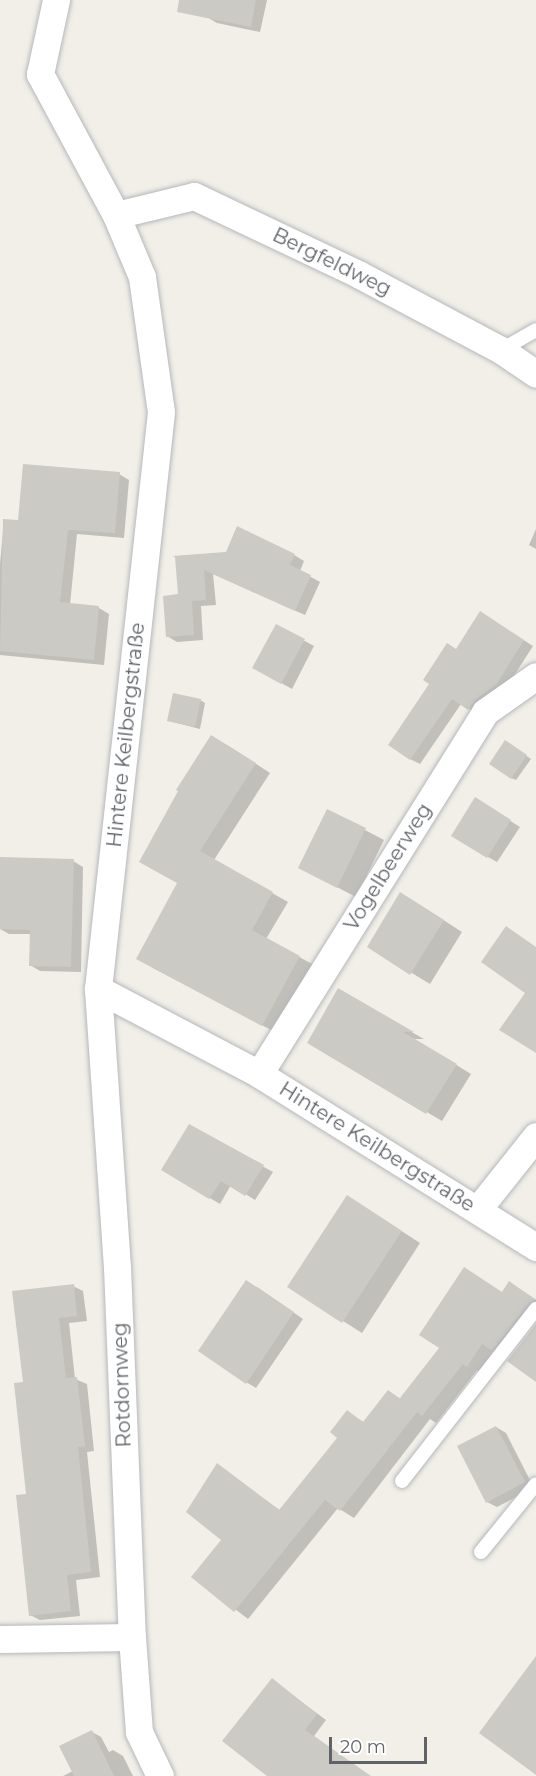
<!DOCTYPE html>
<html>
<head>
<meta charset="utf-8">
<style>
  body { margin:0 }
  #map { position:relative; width:536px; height:1776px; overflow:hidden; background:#f1efe8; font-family:Montserrat,sans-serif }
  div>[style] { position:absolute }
  .shadow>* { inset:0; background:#0003 }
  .building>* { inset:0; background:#cccac5 }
  .roads { filter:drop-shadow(0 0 2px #b5b8bc) drop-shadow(0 0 2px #b5b8bc) }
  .service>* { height:14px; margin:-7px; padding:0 7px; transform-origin:7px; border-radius:7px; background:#fff }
  .minor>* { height:27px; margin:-13.5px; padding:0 13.5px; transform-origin:13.5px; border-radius:13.5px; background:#fff }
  span { translate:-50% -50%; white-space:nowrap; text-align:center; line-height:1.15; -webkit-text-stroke:4.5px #fff; paint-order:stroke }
  .street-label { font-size:20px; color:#5f6368 }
  .scale { position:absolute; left:329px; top:1737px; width:98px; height:27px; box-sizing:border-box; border:3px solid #5f6368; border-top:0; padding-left:8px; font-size:18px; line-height:21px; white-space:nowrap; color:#5f6368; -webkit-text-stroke:4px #fff; paint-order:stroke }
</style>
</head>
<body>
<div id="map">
  <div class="shadow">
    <i style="clip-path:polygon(211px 0,267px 0,260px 32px,217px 23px,207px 17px)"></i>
    <i style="clip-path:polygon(119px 474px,129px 480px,124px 538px,77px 534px,70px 605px,99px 608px,109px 614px,104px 665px,0 655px,0 564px,4px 521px,19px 522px)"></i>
    <i style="clip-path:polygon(536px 529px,536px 549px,529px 545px)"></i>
    <i style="clip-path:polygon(294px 555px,304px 561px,300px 571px,320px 582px,305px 615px,213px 574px,216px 605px,201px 606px,203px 640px,177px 642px,167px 636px,180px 596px,177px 557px)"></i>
    <i style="clip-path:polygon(490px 619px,533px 646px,505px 690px,478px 714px,461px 704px,420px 764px,410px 759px)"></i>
    <i style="clip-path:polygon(277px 626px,314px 646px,292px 689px,254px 668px)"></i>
    <i style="clip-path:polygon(200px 700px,205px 703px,200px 729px,169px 721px)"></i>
    <i style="clip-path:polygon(227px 745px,270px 773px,214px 860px,288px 902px,266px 939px,314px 965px,277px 1033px,153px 968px)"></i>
    <i style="clip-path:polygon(510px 745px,531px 759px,516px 780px,511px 778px)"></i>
    <i style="clip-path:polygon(485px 805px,520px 827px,497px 862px,488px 857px)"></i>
    <i style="clip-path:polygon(365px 830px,384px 840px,356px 897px,300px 868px)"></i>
    <i style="clip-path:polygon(73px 861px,83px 867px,81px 972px,40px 971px,30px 965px,31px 934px,9px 934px,0 929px,0 910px)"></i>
    <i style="clip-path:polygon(420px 905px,462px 932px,430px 984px,369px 947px)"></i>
    <i style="clip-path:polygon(338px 990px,424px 1039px,414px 1039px,471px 1074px,442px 1121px,309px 1042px)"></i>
    <i style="clip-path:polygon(190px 1126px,273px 1172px,255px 1200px,231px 1185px,220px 1204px,163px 1170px)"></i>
    <i style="clip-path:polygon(366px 1208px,420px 1243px,362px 1333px,289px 1287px)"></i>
    <i style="clip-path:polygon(73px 1286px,83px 1291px,87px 1321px,69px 1323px,75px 1379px,87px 1384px,94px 1451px,87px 1452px,100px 1577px,76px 1580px,80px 1616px,40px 1620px,30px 1615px,25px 1383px)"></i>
    <i style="clip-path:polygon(257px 1287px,303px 1319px,256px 1388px,246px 1382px)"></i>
    <i style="clip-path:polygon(523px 1291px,536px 1300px,536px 1319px,481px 1373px,477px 1370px,436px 1423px,430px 1419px,354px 1518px,338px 1508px,248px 1619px,193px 1577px,224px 1540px,217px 1465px,281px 1511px,339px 1438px,347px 1412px,365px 1423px,389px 1392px,401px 1399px,441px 1348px,503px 1293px)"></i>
    <i style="clip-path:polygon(496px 1427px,506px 1433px,534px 1488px,497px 1507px,487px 1502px)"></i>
    <i style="clip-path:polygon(272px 1680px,326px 1720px,314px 1736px,370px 1776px,269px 1776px)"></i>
    <i style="clip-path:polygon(92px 1732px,101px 1737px,109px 1752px,113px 1750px,123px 1756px,133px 1776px,63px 1776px,73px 1771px)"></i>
  </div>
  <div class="building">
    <i style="clip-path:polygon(179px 0,256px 0,251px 27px,177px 12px)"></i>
    <i style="clip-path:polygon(23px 464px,120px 472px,115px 533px,68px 530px,60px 602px,99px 606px,94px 660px,0 651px,3px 519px,18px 520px)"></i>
    <i style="clip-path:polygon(237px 526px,295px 554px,290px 565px,311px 575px,295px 611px,204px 570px,206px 600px,192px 601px,194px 635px,166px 637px,163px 596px,178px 594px,175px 557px,172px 556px,226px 552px)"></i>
    <i style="clip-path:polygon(480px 611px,524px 640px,496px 685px,476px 699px,468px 710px,452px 699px,410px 760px,388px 745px,429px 684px,423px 680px,447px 643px,456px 649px)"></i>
    <i style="clip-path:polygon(276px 624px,305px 639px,281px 684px,252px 668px)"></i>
    <i style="clip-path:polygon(173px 693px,201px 699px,195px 727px,167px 721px)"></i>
    <i style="clip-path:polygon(211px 735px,256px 763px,200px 851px,273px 892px,252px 930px,300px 956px,262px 1026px,136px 959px,177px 883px,139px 862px,178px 791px,176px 790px)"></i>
    <i style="clip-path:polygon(505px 740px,527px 755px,511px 779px,489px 764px)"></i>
    <i style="clip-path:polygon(475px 797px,511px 820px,487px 858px,451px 836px)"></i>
    <i style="clip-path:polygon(327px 809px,366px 828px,337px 888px,298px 868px)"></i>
    <i style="clip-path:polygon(0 857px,74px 859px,71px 967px,29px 966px,30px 930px,0 929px)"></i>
    <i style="clip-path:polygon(400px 892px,444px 920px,410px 975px,367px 947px)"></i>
    <i style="clip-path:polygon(506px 926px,536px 947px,536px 1053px,499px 1030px,525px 993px,481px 962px)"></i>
    <i style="clip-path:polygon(338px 988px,414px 1032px,403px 1032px,457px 1064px,426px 1114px,307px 1043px)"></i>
    <i style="clip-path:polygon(189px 1124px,264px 1165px,245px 1196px,221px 1181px,209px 1199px,161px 1170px)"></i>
    <i style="clip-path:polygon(347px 1195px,402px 1231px,342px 1323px,287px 1287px)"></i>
    <i style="clip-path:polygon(464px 1267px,502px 1292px,509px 1281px,536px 1300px,529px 1303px,492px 1351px,482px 1344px,467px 1367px,463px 1364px,422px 1416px,417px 1412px,340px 1511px,325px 1500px,234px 1612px,191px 1577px,221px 1540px,186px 1512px,217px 1463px,279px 1510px,337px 1438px,330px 1432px,347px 1410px,363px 1422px,388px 1390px,406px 1403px,400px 1398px,439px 1348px,419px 1335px)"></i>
    <i style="clip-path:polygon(246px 1280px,294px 1312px,246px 1384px,198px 1351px)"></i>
    <i style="clip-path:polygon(74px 1284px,77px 1316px,59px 1318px,66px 1378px,77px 1377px,85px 1446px,78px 1447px,91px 1572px,67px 1575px,71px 1611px,29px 1616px,16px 1495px,26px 1494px,14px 1383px,23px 1382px,12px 1291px)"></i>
    <i style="clip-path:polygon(536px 1324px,536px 1382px,507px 1361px)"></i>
    <i style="clip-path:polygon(496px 1426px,525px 1482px,486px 1503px,457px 1446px)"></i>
    <i style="clip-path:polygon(536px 1656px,536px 1775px,479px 1733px)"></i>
    <i style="clip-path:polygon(272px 1678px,317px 1714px,305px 1730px,371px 1776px,267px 1776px,222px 1741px)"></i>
    <i style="clip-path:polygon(92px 1730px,114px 1776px,74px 1776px,59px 1746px)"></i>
  </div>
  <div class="roads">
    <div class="service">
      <i style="left:501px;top:350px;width:40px;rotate:-29.7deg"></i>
      <i style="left:402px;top:1481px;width:218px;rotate:-52.1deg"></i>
      <i style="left:481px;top:1552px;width:87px;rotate:-51deg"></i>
    </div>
    <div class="minor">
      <i style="left:56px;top:0;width:76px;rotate:102.2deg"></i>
      <i style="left:40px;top:74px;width:160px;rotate:61.7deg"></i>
      <i style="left:116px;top:215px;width:67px;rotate:67.2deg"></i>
      <i style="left:142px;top:277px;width:136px;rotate:82deg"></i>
      <i style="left:161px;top:412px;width:580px;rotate:96.23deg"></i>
      <i style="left:98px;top:989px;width:279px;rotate:86.1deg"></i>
      <i style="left:117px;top:1267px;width:370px;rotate:87.7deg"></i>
      <i style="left:132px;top:1637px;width:95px;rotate:85.8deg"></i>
      <i style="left:139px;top:1732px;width:49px;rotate:64.5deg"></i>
      <i style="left:116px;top:215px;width:80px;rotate:-13.7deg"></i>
      <i style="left:194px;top:196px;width:182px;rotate:25.4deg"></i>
      <i style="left:358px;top:274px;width:162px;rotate:28deg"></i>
      <i style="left:501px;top:350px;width:42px;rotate:34.4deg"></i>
      <i style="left:98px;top:989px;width:182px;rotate:27.8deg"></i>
      <i style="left:259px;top:1074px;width:327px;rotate:32deg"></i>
      <i style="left:259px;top:1074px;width:427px;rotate:-58deg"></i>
      <i style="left:485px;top:712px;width:62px;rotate:-35.2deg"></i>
      <i style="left:478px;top:1209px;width:93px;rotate:-51.5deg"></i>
      <i style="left:0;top:1639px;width:132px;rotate:-0.9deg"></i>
    </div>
  </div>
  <div class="street-label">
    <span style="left:332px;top:262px;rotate:26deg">Bergfeldweg</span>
    <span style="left:126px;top:735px;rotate:-84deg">Hintere Keilbergstraße</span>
    <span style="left:388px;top:867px;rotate:-58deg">Vogelbeerweg</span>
    <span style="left:377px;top:1147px;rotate:32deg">Hintere Keilbergstraße</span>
    <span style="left:122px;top:1385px;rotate:-92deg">Rotdornweg</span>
  </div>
  <div class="scale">20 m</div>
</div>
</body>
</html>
